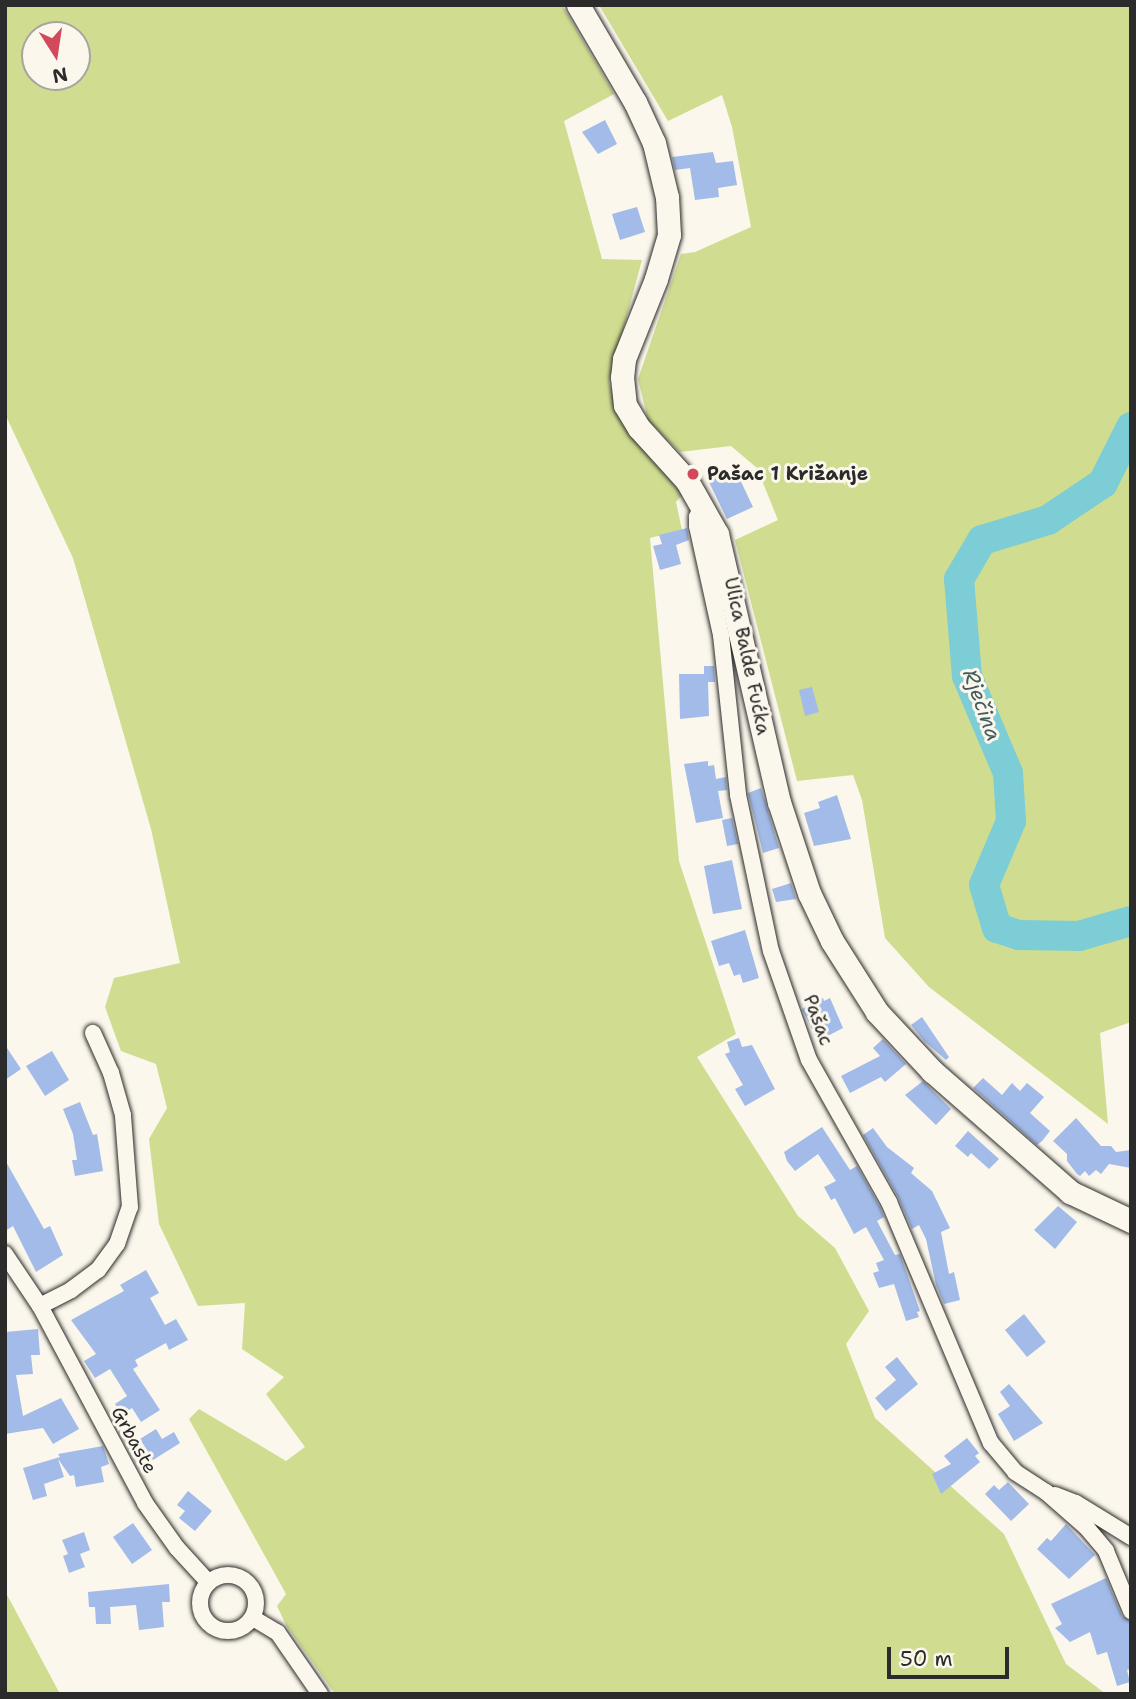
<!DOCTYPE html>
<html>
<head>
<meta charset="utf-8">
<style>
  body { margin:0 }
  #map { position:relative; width:1136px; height:1699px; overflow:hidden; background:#fbf7ec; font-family:"Shantell Sans",sans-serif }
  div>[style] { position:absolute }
  .green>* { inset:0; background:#d0dd90 }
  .river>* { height:30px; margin:-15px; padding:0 15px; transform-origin:15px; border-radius:15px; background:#7ccdd5 }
  .building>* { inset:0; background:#a2bbe8 }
  .roads { filter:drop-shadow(0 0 2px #2b2b2b) drop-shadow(0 0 2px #2b2b2b) }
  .street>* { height:16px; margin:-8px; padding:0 8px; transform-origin:8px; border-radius:8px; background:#fbf7ec }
  .street>.ring { margin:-8px; padding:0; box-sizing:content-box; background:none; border:16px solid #fbf7ec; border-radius:50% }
  .secondary>* { height:23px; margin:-11.5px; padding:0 11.5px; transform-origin:11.5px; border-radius:11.5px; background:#fbf7ec }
  .dots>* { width:19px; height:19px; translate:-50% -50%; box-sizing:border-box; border:4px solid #fbf7ec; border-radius:50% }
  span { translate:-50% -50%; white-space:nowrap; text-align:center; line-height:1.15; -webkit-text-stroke:6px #fbf7ec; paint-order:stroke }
  .poi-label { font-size:19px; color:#2b2b2b; font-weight:700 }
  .left { translate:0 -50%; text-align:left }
  .street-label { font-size:19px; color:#2b2b2b }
  .water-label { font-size:21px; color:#435c5e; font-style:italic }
  .frame { position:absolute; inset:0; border:7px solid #2b2b2b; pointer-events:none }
  .north { position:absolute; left:21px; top:21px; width:70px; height:70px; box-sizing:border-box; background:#fbf7ec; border:2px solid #a8a59f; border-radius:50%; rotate:168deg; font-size:19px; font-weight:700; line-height:28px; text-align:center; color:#2b2b2b }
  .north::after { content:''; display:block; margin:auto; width:24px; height:32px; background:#d1495b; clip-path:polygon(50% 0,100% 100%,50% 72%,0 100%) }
  .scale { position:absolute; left:887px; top:1647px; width:122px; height:32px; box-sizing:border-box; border:4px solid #2b2b2b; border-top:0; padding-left:9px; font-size:21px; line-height:24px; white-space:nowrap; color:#2b2b2b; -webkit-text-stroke:5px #fbf7ec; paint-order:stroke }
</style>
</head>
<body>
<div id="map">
  <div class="green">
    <i style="clip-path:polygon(evenodd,5px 5px,562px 5px,614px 94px,564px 121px,602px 259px,642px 260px,609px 382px,619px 416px,682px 495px,676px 502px,682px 530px,650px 538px,679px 861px,736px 1034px,697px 1057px,798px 1216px,835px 1248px,869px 1311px,846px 1344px,875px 1418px,1004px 1534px,1066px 1664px,1106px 1694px,335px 1694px,286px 1625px,277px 1606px,286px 1594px,189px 1419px,199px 1409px,286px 1461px,305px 1447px,266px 1394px,284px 1377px,242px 1349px,245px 1303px,198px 1306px,159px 1224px,149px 1139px,167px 1108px,156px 1064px,121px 1051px,105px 1007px,114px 978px,180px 963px,151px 829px,73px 558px,5px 414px,5px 5px,35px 35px,77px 35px,77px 77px,35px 77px,35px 35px)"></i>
    <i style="clip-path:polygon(599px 5px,1131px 5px,1131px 1022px,1100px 1033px,1108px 1124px,929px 987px,885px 938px,862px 800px,853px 775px,797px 781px,735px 540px,778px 520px,757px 468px,731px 446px,680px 452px,648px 420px,638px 379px,681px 254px,695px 252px,751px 227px,732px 127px,722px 95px,668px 121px)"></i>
    <i style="clip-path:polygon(5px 1591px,60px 1694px,5px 1694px)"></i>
  </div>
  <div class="river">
    <i style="left:1131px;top:427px;width:63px;rotate:116.6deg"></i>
    <i style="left:1103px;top:483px;width:66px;rotate:146.1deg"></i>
    <i style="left:1048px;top:520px;width:69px;rotate:163.1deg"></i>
    <i style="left:982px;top:540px;width:45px;rotate:120.5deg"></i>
    <i style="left:959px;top:579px;width:97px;rotate:85.3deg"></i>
    <i style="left:967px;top:676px;width:105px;rotate:67.1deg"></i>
    <i style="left:1008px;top:773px;width:48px;rotate:86.4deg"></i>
    <i style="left:1011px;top:821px;width:69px;rotate:112.9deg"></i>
    <i style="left:984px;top:885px;width:45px;rotate:73.2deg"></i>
    <i style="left:997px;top:928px;width:23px;rotate:18deg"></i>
    <i style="left:1019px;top:935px;width:60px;rotate:1deg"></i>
    <i style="left:1079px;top:936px;width:54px;rotate:-16.1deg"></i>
  </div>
  <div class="building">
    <i style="clip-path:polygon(605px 120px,617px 144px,598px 154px,582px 132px)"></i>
    <i style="clip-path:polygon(713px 152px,716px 163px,733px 161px,737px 185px,718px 188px,719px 197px,695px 200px,690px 168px,675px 170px,672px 157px)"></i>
    <i style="clip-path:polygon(637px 207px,645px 232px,620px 240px,612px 214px)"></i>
    <i style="clip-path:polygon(729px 469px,731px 474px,736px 471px,753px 507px,727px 519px,707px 478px)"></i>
    <i style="clip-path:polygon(687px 528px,689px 540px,676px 545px,681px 564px,660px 570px,653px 546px,662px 544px,659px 535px)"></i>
    <i style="clip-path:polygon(704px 666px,714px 666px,715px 682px,708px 682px,709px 716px,680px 719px,679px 674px,704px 674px)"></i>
    <i style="clip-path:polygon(812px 687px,819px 712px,805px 716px,799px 690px)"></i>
    <i style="clip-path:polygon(708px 761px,708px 766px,714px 765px,716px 779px,726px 777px,727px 790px,718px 791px,723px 818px,696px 823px,684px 764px)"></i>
    <i style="clip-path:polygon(761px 788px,779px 848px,763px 853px,748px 793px)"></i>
    <i style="clip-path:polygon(837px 795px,851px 839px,814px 846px,804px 813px,820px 808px,818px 802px)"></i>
    <i style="clip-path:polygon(732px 818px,738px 844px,727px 846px,722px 820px)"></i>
    <i style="clip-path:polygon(732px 860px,742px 909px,713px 914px,704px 866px)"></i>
    <i style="clip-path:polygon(791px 883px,796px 899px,776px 902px,772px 889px)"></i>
    <i style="clip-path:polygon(745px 930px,759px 978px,743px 983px,740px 974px,734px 976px,729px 963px,719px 966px,711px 941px)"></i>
    <i style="clip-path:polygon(823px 998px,824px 1001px,830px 998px,843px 1028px,818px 1041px,802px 1009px)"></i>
    <i style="clip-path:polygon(922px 1017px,949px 1057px,946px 1060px,924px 1041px,911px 1025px)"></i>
    <i style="clip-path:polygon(739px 1038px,742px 1047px,752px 1045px,775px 1089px,745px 1106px,735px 1089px,743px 1085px,725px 1054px,730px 1052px,727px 1042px)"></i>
    <i style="clip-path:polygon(883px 1039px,906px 1064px,885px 1082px,881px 1077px,850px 1093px,841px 1076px,880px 1056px,873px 1048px)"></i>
    <i style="clip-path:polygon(5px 1045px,21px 1069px,5px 1080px)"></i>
    <i style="clip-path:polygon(52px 1051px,69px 1080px,45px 1096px,26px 1066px)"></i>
    <i style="clip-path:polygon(983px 1078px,1002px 1095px,1012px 1083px,1020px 1091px,1027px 1083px,1044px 1097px,1030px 1113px,1050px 1131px,1042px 1141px,1037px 1145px,973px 1088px)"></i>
    <i style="clip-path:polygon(923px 1081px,951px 1109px,936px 1125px,905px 1095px)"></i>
    <i style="clip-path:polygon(80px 1102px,93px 1135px,97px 1134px,103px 1171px,75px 1176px,72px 1160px,77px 1160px,73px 1134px,63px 1109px)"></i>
    <i style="clip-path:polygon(1076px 1118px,1101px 1146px,1111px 1146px,1116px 1152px,1131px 1150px,1131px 1168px,1109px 1164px,1101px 1174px,1096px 1170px,1089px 1176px,1085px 1171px,1080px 1176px,1077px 1174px,1067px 1161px,1067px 1154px,1053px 1141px)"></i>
    <i style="clip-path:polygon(822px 1127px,850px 1170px,857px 1166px,880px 1207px,884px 1217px,877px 1221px,895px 1255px,900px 1254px,920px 1311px,917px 1312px,919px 1317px,906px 1321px,894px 1284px,879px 1288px,873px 1273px,879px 1271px,876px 1263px,884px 1260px,866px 1227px,854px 1234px,835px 1198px,831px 1200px,824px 1187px,836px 1181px,818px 1154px,795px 1171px,787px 1161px,784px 1152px)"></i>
    <i style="clip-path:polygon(873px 1128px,887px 1147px,914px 1168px,911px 1173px,932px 1191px,950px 1228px,941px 1232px,949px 1274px,954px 1272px,960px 1300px,944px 1304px,936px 1285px,926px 1239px,919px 1225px,912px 1229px,898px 1197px,863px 1135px)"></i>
    <i style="clip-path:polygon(968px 1131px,999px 1159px,989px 1169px,971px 1153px,968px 1157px,955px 1146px)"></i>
    <i style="clip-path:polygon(5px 1160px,44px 1229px,50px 1226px,63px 1255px,36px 1272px,13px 1226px,5px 1231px)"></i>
    <i style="clip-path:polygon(1058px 1206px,1077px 1222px,1055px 1249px,1034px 1230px)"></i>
    <i style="clip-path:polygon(146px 1270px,159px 1293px,150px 1298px,165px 1325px,176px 1319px,188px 1340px,169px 1350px,166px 1343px,135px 1360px,138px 1366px,133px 1369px,160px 1410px,141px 1422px,132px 1408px,122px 1415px,115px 1404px,127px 1396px,110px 1369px,95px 1378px,84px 1361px,96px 1354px,71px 1320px,124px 1291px,120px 1285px)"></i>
    <i style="clip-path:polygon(1024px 1314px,1046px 1342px,1027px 1357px,1005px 1330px)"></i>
    <i style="clip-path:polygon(38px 1329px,40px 1355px,31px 1355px,33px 1374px,16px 1375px,23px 1416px,61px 1398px,79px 1429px,53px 1444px,43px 1428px,5px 1434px,5px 1332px)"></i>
    <i style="clip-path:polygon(897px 1357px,918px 1384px,886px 1411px,875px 1398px,896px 1380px,885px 1367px)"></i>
    <i style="clip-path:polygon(1009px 1384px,1043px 1423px,1014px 1441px,998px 1414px,1010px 1406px,1000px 1392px)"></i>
    <i style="clip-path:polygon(156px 1429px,162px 1439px,174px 1432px,180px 1443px,153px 1460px,140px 1439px)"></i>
    <i style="clip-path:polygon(967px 1438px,979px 1453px,975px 1456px,980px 1462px,941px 1494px,932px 1474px,951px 1464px,944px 1456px)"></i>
    <i style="clip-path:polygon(103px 1446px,109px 1464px,101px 1467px,104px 1482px,76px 1487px,74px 1475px,70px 1476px,58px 1459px,64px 1477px,44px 1484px,47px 1496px,33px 1500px,23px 1468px,60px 1457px,58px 1454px)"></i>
    <i style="clip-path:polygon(1008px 1482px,1029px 1504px,1011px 1521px,985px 1494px,994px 1485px,999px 1490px)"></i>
    <i style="clip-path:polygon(188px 1491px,212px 1511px,195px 1531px,179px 1518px,185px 1511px,177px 1505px)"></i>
    <i style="clip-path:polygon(133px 1523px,152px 1550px,132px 1564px,113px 1537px)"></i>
    <i style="clip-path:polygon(1066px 1524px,1095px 1555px,1069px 1579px,1037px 1549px,1047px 1538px,1051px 1541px)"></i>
    <i style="clip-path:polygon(84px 1532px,90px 1550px,80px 1554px,85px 1567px,69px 1573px,63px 1556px,68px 1554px,62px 1540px)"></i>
    <i style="clip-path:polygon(1106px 1578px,1122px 1616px,1131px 1621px,1131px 1669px,1127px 1670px,1130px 1682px,1117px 1686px,1107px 1652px,1097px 1655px,1090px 1632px,1070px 1642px,1055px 1628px,1062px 1624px,1051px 1604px)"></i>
    <i style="clip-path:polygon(169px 1584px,170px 1602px,162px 1602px,164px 1627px,139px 1630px,136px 1605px,110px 1607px,111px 1624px,96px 1624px,95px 1607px,89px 1607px,88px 1592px)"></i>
  </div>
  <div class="roads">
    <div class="street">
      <i style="left:703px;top:506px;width:13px;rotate:119deg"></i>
      <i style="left:697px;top:517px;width:9px;rotate:90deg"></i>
      <i style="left:697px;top:526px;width:112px;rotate:77.6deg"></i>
      <i style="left:721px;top:635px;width:161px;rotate:83.9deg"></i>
      <i style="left:738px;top:795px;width:159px;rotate:78.1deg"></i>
      <i style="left:771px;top:951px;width:115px;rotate:70.8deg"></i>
      <i style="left:809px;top:1060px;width:163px;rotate:60.6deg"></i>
      <i style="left:889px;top:1202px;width:262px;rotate:67.1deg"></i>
      <i style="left:991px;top:1443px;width:38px;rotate:50deg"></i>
      <i style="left:1015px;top:1472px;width:37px;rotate:33deg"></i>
      <i style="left:1046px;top:1492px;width:55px;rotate:41.3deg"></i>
      <i style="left:1087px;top:1528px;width:30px;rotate:50deg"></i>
      <i style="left:1106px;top:1551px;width:65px;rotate:67.4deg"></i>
      <i style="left:5px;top:1254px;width:63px;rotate:56.1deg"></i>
      <i style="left:40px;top:1306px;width:223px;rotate:61.9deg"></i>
      <i style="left:145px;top:1503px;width:55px;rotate:54.6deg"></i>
      <i style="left:177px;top:1548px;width:47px;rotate:47.6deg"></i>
      <i style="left:40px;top:1306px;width:35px;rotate:-27deg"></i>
      <i style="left:71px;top:1290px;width:34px;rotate:-37deg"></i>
      <i style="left:98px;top:1270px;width:32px;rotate:-54deg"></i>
      <i style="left:117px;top:1244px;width:39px;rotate:-71deg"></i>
      <i style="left:130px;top:1207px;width:92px;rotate:-94.4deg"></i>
      <i style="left:123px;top:1115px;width:44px;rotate:-105.9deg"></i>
      <i style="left:111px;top:1073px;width:44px;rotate:-114.2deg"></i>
      <i style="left:1055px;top:1495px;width:22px;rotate:21deg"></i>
      <i style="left:1076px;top:1503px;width:65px;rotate:31.7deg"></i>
      <i class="ring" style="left:200px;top:1575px;width:40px;height:40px"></i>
      <i style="left:253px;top:1618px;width:29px;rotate:31deg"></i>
      <i style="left:278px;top:1633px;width:74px;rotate:55.5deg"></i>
    </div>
    <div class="secondary">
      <i style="left:578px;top:5px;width:113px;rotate:59.6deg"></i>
      <i style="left:635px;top:102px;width:45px;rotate:65.1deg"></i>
      <i style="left:654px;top:143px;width:56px;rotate:76.5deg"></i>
      <i style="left:667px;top:197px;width:38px;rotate:87deg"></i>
      <i style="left:669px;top:235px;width:46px;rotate:106.5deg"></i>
      <i style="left:656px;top:279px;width:86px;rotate:111.8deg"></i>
      <i style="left:624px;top:359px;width:18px;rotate:96deg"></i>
      <i style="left:622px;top:377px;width:28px;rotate:84deg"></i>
      <i style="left:625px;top:405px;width:27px;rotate:59deg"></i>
      <i style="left:639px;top:428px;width:72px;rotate:47.8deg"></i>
      <i style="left:687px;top:481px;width:61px;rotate:60.5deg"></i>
      <i style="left:717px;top:534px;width:275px;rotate:77deg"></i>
      <i style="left:779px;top:802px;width:96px;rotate:71.8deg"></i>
      <i style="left:809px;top:893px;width:53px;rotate:64.4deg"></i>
      <i style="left:832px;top:941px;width:84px;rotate:57.6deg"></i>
      <i style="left:877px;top:1012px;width:81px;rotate:47deg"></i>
      <i style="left:932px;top:1071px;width:184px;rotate:41.2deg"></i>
      <i style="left:1070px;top:1192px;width:68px;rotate:25.4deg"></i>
    </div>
  </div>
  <div class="dots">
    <i style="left:693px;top:474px;background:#d1495b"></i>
  </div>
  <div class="poi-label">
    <span class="left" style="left:707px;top:474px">Pašac 1 Križanje</span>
  </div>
  <div class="street-label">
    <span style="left:747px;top:656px;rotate:78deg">Ulica Balde Fućka</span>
    <span style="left:818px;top:1020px;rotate:70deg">Pašac</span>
    <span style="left:134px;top:1440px;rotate:61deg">Grbaste</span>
  </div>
  <div class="water-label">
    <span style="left:982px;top:705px;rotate:70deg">Rječina</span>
  </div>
  <div class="frame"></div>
  <div class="north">N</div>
  <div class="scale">50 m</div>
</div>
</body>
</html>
